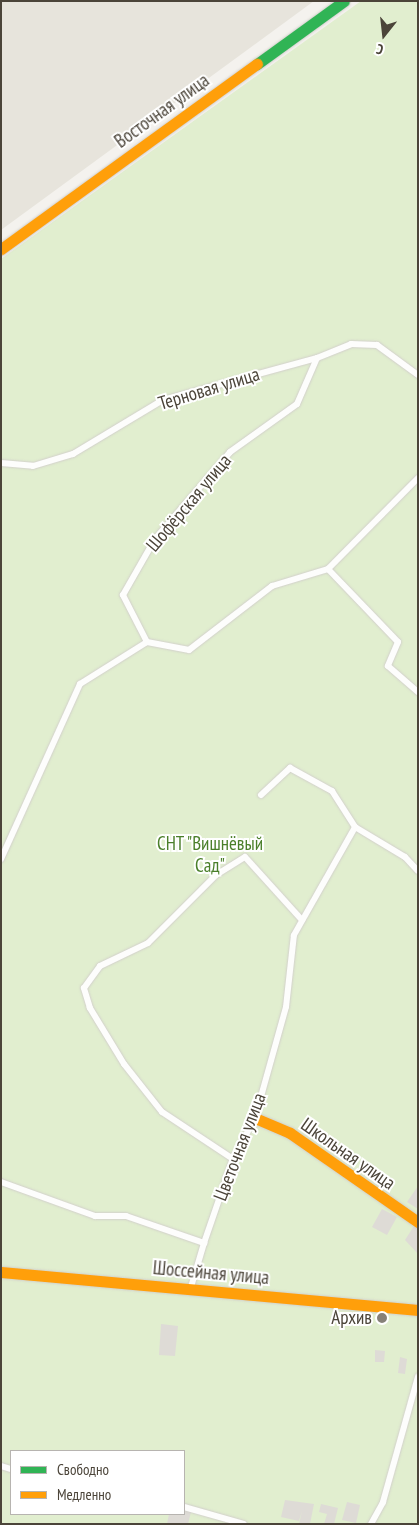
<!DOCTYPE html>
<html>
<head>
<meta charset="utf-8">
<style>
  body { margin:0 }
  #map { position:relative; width:419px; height:1525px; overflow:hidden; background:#f4f2ee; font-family:"PT Sans Narrow",sans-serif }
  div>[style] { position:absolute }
  .residential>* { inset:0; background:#e7e4dc }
  .green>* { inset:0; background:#e1eecf }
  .building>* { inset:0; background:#dedbd6 }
  .roads { filter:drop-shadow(0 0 1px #d2d0cb) drop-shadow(0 0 1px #d2d0cb) }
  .lane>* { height:6px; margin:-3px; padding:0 3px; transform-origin:3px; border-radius:3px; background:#fdfdfc }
  .fast>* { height:11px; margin:-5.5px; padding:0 5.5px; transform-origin:5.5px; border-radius:5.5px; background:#30b455 }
  .slow>* { height:11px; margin:-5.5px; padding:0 5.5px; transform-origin:5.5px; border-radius:5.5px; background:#ff9f0a }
  .dots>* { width:14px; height:14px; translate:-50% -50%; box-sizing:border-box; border:2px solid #fff; border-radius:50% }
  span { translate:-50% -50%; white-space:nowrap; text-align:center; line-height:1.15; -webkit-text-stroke:4px #fff; paint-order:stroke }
  .street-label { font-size:19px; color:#4b4439 }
  .park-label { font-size:19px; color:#4a7f2a }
  .poi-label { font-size:19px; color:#4b4439 }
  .right { translate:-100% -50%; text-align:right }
  .frame { position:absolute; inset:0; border:2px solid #4b4439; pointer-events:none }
  .legend { position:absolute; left:10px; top:1450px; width:175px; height:65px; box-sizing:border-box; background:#fff; border:1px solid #b7b4b0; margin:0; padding:6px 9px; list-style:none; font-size:15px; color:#4b4439 }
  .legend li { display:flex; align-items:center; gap:10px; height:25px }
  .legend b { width:25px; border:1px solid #b7b4b0 }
  .north { position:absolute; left:359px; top:10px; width:50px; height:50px; -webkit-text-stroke:4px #fff; paint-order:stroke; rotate:196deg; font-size:14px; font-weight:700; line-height:20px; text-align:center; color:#4b4439 }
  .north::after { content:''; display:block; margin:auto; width:18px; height:22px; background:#4b4439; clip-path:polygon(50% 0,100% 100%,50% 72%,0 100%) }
</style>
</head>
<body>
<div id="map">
  <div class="residential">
    <i style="clip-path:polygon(1px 1px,314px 1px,1px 230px)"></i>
  </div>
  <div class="green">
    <i style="clip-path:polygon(evenodd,361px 1px,418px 1px,418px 1524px,1px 1524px,1px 259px,361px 1px,11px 1451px,184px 1451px,184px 1514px,11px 1514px,11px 1451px)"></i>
  </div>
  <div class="building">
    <i style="clip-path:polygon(418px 1186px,418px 1209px,407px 1202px)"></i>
    <i style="clip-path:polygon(382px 1209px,397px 1217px,387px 1235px,372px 1227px)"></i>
    <i style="clip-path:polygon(414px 1226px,418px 1228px,418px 1254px,405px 1240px)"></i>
    <i style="clip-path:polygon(161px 1324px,178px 1326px,175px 1356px,159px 1355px)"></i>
    <i style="clip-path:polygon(375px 1350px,385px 1351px,384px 1362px,375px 1362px)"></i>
    <i style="clip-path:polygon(400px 1357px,407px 1359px,405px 1374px,398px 1373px)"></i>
    <i style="clip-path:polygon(285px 1500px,314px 1504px,310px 1524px,299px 1524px,302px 1511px,299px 1521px,281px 1517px)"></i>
    <i style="clip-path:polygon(347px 1502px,360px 1505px,356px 1523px,342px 1520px)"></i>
    <i style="clip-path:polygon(321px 1504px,338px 1508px,334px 1524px,324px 1524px,327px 1514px,319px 1512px)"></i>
    <i style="clip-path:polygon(184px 1510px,191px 1512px,188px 1524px,167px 1524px,169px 1514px,184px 1514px)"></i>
  </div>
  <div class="roads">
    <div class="lane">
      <i style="left:1px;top:463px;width:32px;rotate:5deg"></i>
      <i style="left:33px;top:466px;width:42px;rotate:-16.7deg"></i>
      <i style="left:73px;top:454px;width:105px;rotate:-31deg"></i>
      <i style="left:163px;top:400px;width:160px;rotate:-15.3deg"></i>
      <i style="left:317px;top:358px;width:37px;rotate:-22deg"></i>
      <i style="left:351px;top:344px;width:26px;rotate:2deg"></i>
      <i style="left:377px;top:345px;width:51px;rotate:36.2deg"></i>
      <i style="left:328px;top:569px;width:101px;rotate:46.2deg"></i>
      <i style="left:398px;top:642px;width:26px;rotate:113deg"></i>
      <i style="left:388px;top:666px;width:40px;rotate:41deg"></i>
      <i style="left:147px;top:642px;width:43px;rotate:10.8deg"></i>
      <i style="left:189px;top:650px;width:105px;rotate:-37.6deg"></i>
      <i style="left:272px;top:586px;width:59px;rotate:-16.9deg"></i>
      <i style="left:328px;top:569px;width:128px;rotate:-45.3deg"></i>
      <i style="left:261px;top:795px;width:40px;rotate:-43deg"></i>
      <i style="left:290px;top:768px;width:48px;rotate:28.7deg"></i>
      <i style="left:332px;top:791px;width:43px;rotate:57.4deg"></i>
      <i style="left:355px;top:827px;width:58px;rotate:31deg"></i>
      <i style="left:405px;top:857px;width:19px;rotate:47deg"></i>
      <i style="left:1px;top:859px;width:192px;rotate:-65.7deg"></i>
      <i style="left:80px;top:684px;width:79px;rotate:-32.1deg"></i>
      <i style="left:147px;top:642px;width:53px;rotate:-117.1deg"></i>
      <i style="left:123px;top:595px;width:64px;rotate:-60.3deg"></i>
      <i style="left:155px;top:539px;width:115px;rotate:-49.2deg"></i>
      <i style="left:230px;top:452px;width:82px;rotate:-35.6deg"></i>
      <i style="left:297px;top:404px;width:50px;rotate:-66.5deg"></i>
      <i style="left:233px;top:1159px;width:85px;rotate:-146.5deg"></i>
      <i style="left:162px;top:1112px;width:61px;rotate:-128.4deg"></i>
      <i style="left:124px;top:1064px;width:66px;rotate:-121.3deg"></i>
      <i style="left:90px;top:1008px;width:21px;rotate:-107deg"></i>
      <i style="left:84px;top:988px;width:27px;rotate:-54deg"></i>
      <i style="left:100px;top:966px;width:53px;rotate:-25.6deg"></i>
      <i style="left:148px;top:943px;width:96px;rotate:-45deg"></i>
      <i style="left:216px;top:875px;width:34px;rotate:-32deg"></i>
      <i style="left:245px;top:857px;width:85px;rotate:47.9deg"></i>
      <i style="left:1px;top:1182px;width:100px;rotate:19.9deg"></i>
      <i style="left:95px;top:1216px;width:31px"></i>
      <i style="left:126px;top:1216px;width:83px;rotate:19.1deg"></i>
      <i style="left:204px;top:1243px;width:89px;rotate:-71deg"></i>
      <i style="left:233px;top:1159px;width:47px;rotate:-61.8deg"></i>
      <i style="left:255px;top:1118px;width:115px;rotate:-74.4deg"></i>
      <i style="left:286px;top:1007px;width:72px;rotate:-83.7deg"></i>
      <i style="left:294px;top:935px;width:124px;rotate:-60.5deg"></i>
      <i style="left:191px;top:1287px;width:46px;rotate:-73.5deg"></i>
      <i style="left:1px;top:1466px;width:10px;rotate:17deg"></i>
      <i style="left:184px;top:1507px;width:62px;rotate:15.8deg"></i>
      <i style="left:371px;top:1524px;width:25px;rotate:-61deg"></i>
      <i style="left:383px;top:1502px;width:130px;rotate:-74.4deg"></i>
    </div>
    <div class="fast">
      <i style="left:257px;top:64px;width:107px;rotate:-35.9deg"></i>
    </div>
    <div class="slow">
      <i style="left:1px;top:249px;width:316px;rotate:-35.9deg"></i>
      <i style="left:255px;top:1118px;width:38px;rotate:23deg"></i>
      <i style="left:290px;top:1133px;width:156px;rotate:34.8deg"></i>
      <i style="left:1px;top:1272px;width:419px;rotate:5.2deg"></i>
    </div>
  </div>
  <div class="dots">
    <i style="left:382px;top:1318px;background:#868178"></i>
  </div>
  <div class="street-label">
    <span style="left:162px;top:111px;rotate:-36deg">Восточная улица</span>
    <span style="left:209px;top:389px;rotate:-17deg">Терновая улица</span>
    <span style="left:189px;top:503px;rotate:-50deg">Шофёрская улица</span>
    <span style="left:240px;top:1147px;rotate:-69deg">Цветочная улица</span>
    <span style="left:348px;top:1154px;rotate:35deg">Школьная улица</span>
    <span style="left:211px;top:1273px;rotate:5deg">Шоссейная улица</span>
  </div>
  <div class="park-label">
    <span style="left:210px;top:855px">СНТ "Вишнёвый<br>Сад"</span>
  </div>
  <div class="poi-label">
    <span class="right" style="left:372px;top:1318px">Архив</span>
  </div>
  <div class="frame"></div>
  <ul class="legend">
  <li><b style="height:6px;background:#30b455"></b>Свободно</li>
  <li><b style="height:6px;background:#ff9f0a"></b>Медленно</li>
  </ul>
  <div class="north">С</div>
</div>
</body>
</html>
